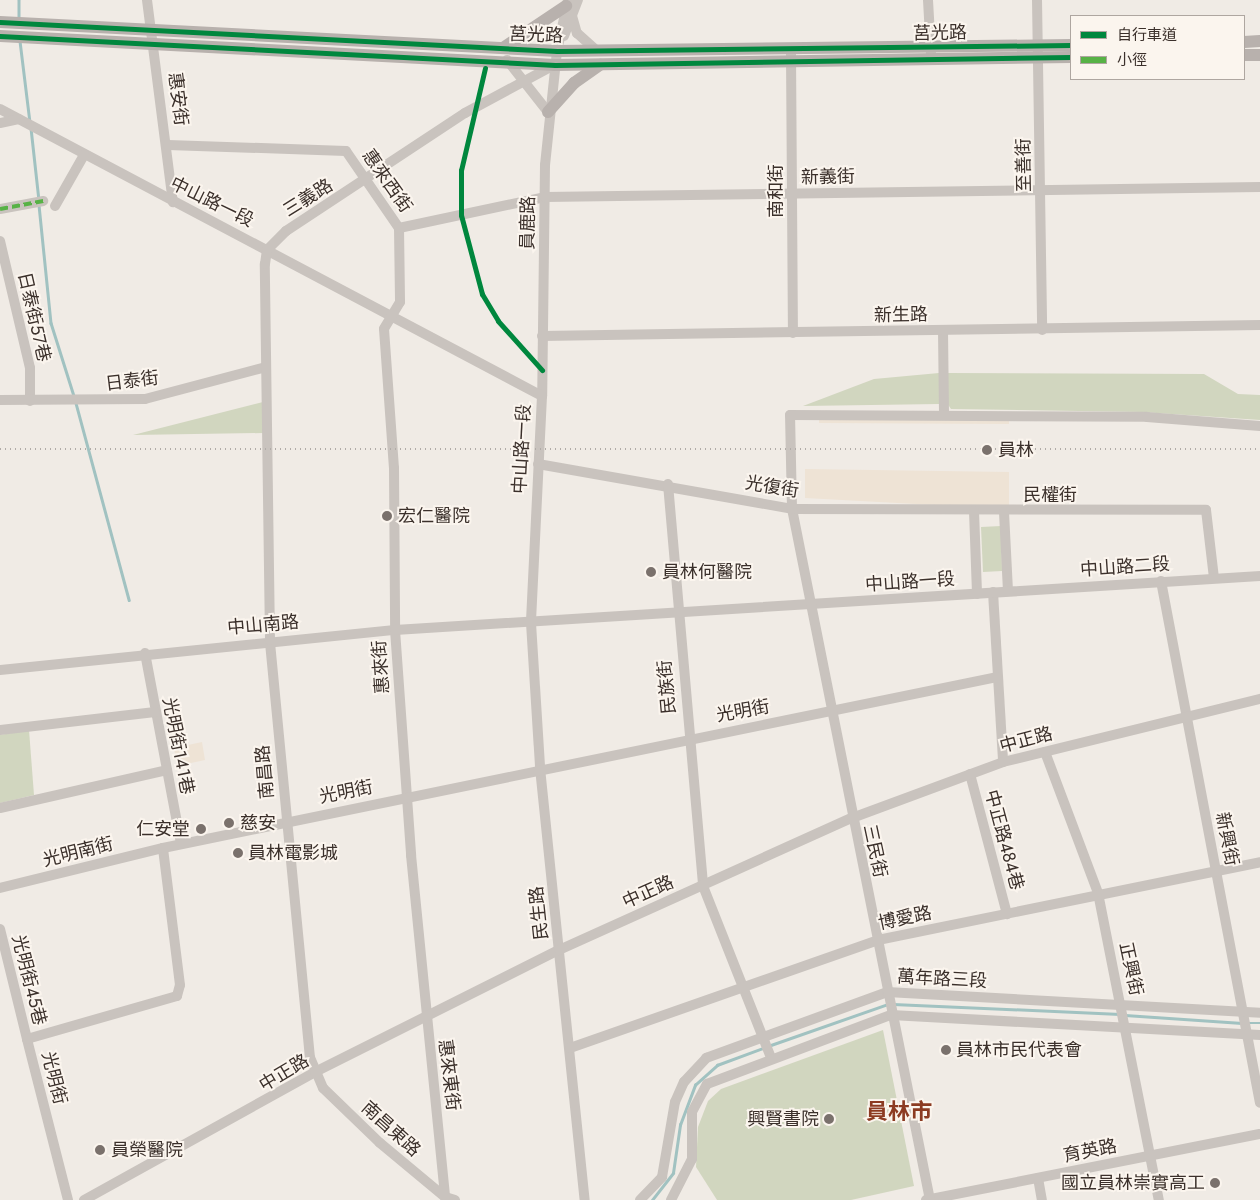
<!DOCTYPE html>
<html>
<head>
<meta charset="utf-8">
<style>
  body { margin:0 }
  #map { position:relative; width:1260px; height:1200px; overflow:hidden; background:#f0ebe5; font-family:Jost,"Noto Sans TC",sans-serif }
  div>[style] { position:absolute }
  .green>* { inset:0; background:#d1d6bf }
  .plaza>* { inset:0; background:#eee3d5 }
  .stream>* { height:2.5px; margin:-1.25px; padding:0 1.25px; transform-origin:1.25px; border-radius:1.25px; background:#a1c2c1 }
  .minor>* { height:10px; margin:-5px; padding:0 5px; transform-origin:5px; border-radius:5px; background:#c9c3be }
  .major>* { height:12px; margin:-6px; padding:0 6px; transform-origin:6px; border-radius:6px; background:#b8b1ad }
  .rail>* { height:2.5px; margin-top:-1.25px; transform-origin:0; background:repeating-linear-gradient(90deg,#b1aca8 0 1px,transparent 0 5px) }
  .quiet>* { height:4px; margin-top:-2px; transform-origin:0; background:repeating-linear-gradient(90deg,#57b246 0 8px,transparent 0 12px) }
  .cycleway>* { height:5px; margin:-2.5px; padding:0 2.5px; transform-origin:2.5px; border-radius:2.5px; background:#00873e }
  .dots>* { width:14px; height:14px; translate:-50% -50%; box-sizing:border-box; border:2px solid #fbf5ee; border-radius:50% }
  span { translate:-50% -50%; white-space:nowrap; text-align:center; line-height:1.15; -webkit-text-stroke:4px #fbf5ee; paint-order:stroke }
  .street-label { font-size:18px; color:#3b302b }
  .poi-label { font-size:18px; color:#3b302b }
  .left { translate:0 -50%; text-align:left }
  .right { translate:-100% -50%; text-align:right }
  .district-label { font-size:22px; color:#8c3b22; font-weight:700 }
  .legend { position:absolute; left:1070px; top:15px; width:175px; height:65px; box-sizing:border-box; background:#fbf5ee; border:1px solid #aea6a0; margin:0; padding:6px 9px; list-style:none; font-size:15px; color:#3b302b }
  .legend li { display:flex; align-items:center; gap:10px; height:25px }
  .legend b { width:25px; border:1px solid #aea6a0 }
</style>
</head>
<body>
<div id="map">
  <div class="green">
    <i style="clip-path:polygon(939px 373px,939px 404px,803px 406px,874px 379px)"></i>
    <i style="clip-path:polygon(947px 373px,1204px 374px,1238px 394px,1260px 395px,1260px 420px,1142px 412px,951px 409px,947px 403px)"></i>
    <i style="clip-path:polygon(263px 402px,263px 433px,133px 435px)"></i>
    <i style="clip-path:polygon(1001px 526px,1002px 571px,983px 572px,981px 527px)"></i>
    <i style="clip-path:polygon(29px 730px,34px 795px,0 803px,0 735px)"></i>
    <i style="clip-path:polygon(883px 1030px,914px 1186px,851px 1200px,717px 1200px,696px 1167px,698px 1127px,708px 1101px,721px 1089px)"></i>
  </div>
  <div class="plaza">
    <i style="clip-path:polygon(819px 417px,1009px 418px,1009px 424px,819px 423px)"></i>
    <i style="clip-path:polygon(805px 469px,1009px 472px,1009px 509px,805px 498px)"></i>
    <i style="clip-path:polygon(202px 742px,205px 760px,177px 766px,174px 748px)"></i>
  </div>
  <div class="stream">
    <i style="left:19px;top:0;width:18px;rotate:90deg"></i>
    <i style="left:20px;top:41px;width:83px;rotate:83deg"></i>
    <i style="left:31px;top:128px;width:72px;rotate:83.7deg"></i>
    <i style="left:39px;top:205px;width:119px;rotate:84.2deg"></i>
    <i style="left:51px;top:323px;width:77px;rotate:72.5deg"></i>
    <i style="left:76px;top:403px;width:204px;rotate:74.9deg"></i>
    <i style="left:893px;top:1004px;width:227px;rotate:2.5deg"></i>
    <i style="left:1125px;top:1015px;width:117px;rotate:3.9deg"></i>
    <i style="left:1248px;top:1023px;width:12px"></i>
    <i style="left:768px;top:1046px;width:127px;rotate:-19.3deg"></i>
    <i style="left:652px;top:1200px;width:34px;rotate:-52deg"></i>
    <i style="left:673px;top:1173px;width:49px;rotate:-81.7deg"></i>
    <i style="left:680px;top:1125px;width:43px;rotate:-69.4deg"></i>
    <i style="left:695px;top:1085px;width:30px;rotate:-42deg"></i>
    <i style="left:717px;top:1065px;width:49px;rotate:-20.3deg"></i>
  </div>
  <div class="minor">
    <i style="left:147px;top:0;width:204px;rotate:82.7deg"></i>
    <i style="left:568px;top:0;width:52px;rotate:102.2deg"></i>
    <i style="left:557px;top:51px;width:115px;rotate:96deg"></i>
    <i style="left:545px;top:165px;width:231px;rotate:90.7deg"></i>
    <i style="left:542px;top:396px;width:227px;rotate:92.8deg"></i>
    <i style="left:531px;top:623px;width:145px;rotate:86.4deg"></i>
    <i style="left:540px;top:768px;width:434px;rotate:84.1deg"></i>
    <i style="left:928px;top:0;width:54px;rotate:86.8deg"></i>
    <i style="left:1037px;top:0;width:330px;rotate:89.1deg"></i>
    <i style="left:572px;top:16px;width:18px;rotate:74deg"></i>
    <i style="left:577px;top:33px;width:27px;rotate:42deg"></i>
    <i style="left:564px;top:36px;width:39px;rotate:-69deg"></i>
    <i style="left:791px;top:54px;width:279px;rotate:89.6deg"></i>
    <i style="left:507px;top:60px;width:66px;rotate:51.7deg"></i>
    <i style="left:0;top:109px;width:613px;rotate:27.9deg"></i>
    <i style="left:0;top:123px;width:19px;rotate:-12deg"></i>
    <i style="left:168px;top:145px;width:178px;rotate:1.9deg"></i>
    <i style="left:346px;top:151px;width:93px;rotate:55.5deg"></i>
    <i style="left:399px;top:228px;width:74px;rotate:89.2deg"></i>
    <i style="left:400px;top:302px;width:31px;rotate:121deg"></i>
    <i style="left:384px;top:329px;width:139px;rotate:85.9deg"></i>
    <i style="left:394px;top:468px;width:162px;rotate:89.6deg"></i>
    <i style="left:395px;top:630px;width:226px;rotate:85.9deg"></i>
    <i style="left:411px;top:855px;width:344px;rotate:84.3deg"></i>
    <i style="left:55px;top:206px;width:59px;rotate:-60.4deg"></i>
    <i style="left:0;top:209px;width:44px;rotate:-10.5deg"></i>
    <i style="left:399px;top:228px;width:149px;rotate:-12deg"></i>
    <i style="left:545px;top:197px;width:715px;rotate:-0.8deg"></i>
    <i style="left:0;top:241px;width:130px;rotate:76.7deg"></i>
    <i style="left:30px;top:368px;width:33px;rotate:90deg"></i>
    <i style="left:943px;top:331px;width:82px;rotate:89.3deg"></i>
    <i style="left:542px;top:336px;width:718px;rotate:-0.88deg"></i>
    <i style="left:0;top:400px;width:145px;rotate:-0.4deg"></i>
    <i style="left:145px;top:399px;width:125px;rotate:-14.8deg"></i>
    <i style="left:538px;top:464px;width:258px;rotate:10deg"></i>
    <i style="left:792px;top:509px;width:414px;rotate:0.1deg"></i>
    <i style="left:1206px;top:510px;width:68px;rotate:83.3deg"></i>
    <i style="left:668px;top:484px;width:404px;rotate:85deg"></i>
    <i style="left:703px;top:886px;width:185px;rotate:68.4deg"></i>
    <i style="left:974px;top:511px;width:83px;rotate:87.9deg"></i>
    <i style="left:1004px;top:512px;width:79px;rotate:87.1deg"></i>
    <i style="left:1161px;top:581px;width:531px;rotate:79.26deg"></i>
    <i style="left:993px;top:592px;width:170px;rotate:86.6deg"></i>
    <i style="left:145px;top:653px;width:194px;rotate:79.3deg"></i>
    <i style="left:0;top:670px;width:397px;rotate:-5.8deg"></i>
    <i style="left:395px;top:630px;width:867px;rotate:-3.57deg"></i>
    <i style="left:0;top:730px;width:156px;rotate:-6.6deg"></i>
    <i style="left:1045px;top:752px;width:151px;rotate:69.4deg"></i>
    <i style="left:1098px;top:893px;width:313px;rotate:78.8deg"></i>
    <i style="left:970px;top:774px;width:145px;rotate:75.2deg"></i>
    <i style="left:0;top:808px;width:171px;rotate:-12.8deg"></i>
    <i style="left:0;top:888px;width:168px;rotate:-13.8deg"></i>
    <i style="left:0;top:929px;width:113px;rotate:76.2deg"></i>
    <i style="left:570px;top:1048px;width:326px;rotate:-19.3deg"></i>
    <i style="left:878px;top:940px;width:390px;rotate:-11.5deg"></i>
    <i style="left:1038px;top:1178px;width:22px;rotate:80deg"></i>
    <i style="left:68px;top:1200px;width:166px;rotate:-104.3deg"></i>
    <i style="left:27px;top:1039px;width:156px;rotate:-16deg"></i>
    <i style="left:177px;top:996px;width:11px;rotate:-75deg"></i>
    <i style="left:180px;top:985px;width:138px;rotate:-97.1deg"></i>
    <i style="left:163px;top:848px;width:851px;rotate:-11.59deg"></i>
    <i style="left:84px;top:1200px;width:264px;rotate:-29deg"></i>
    <i style="left:315px;top:1072px;width:273px;rotate:-26.6deg"></i>
    <i style="left:559px;top:950px;width:321px;rotate:-24.3deg"></i>
    <i style="left:852px;top:818px;width:161px;rotate:-20.3deg"></i>
    <i style="left:1003px;top:762px;width:265px;rotate:-13.8deg"></i>
    <i style="left:455px;top:1200px;width:10px;rotate:-163deg"></i>
    <i style="left:445px;top:1197px;width:85px;rotate:-140.3deg"></i>
    <i style="left:380px;top:1143px;width:79px;rotate:-136deg"></i>
    <i style="left:323px;top:1088px;width:33px;rotate:-113deg"></i>
    <i style="left:310px;top:1058px;width:420px;rotate:-95.5deg"></i>
    <i style="left:270px;top:640px;width:376px;rotate:-90.8deg"></i>
    <i style="left:265px;top:264px;width:14px;rotate:-82deg"></i>
    <i style="left:267px;top:250px;width:27px;rotate:-45deg"></i>
    <i style="left:286px;top:231px;width:214px;rotate:-33.4deg"></i>
    <i style="left:465px;top:113px;width:101px;rotate:-28.3deg"></i>
    <i style="left:640px;top:1200px;width:32px;rotate:-46deg"></i>
    <i style="left:662px;top:1177px;width:76px;rotate:-80.2deg"></i>
    <i style="left:675px;top:1102px;width:22px;rotate:-66deg"></i>
    <i style="left:684px;top:1082px;width:33px;rotate:-47deg"></i>
    <i style="left:706px;top:1058px;width:193px;rotate:-20deg"></i>
    <i style="left:887px;top:992px;width:374px;rotate:3.2deg"></i>
    <i style="left:671px;top:1200px;width:46px;rotate:-62.9deg"></i>
    <i style="left:692px;top:1159px;width:47px;rotate:-90deg"></i>
    <i style="left:692px;top:1112px;width:32px;rotate:-62deg"></i>
    <i style="left:707px;top:1084px;width:197px;rotate:-20.6deg"></i>
    <i style="left:891px;top:1015px;width:370px;rotate:3.1deg"></i>
    <i style="left:926px;top:1200px;width:340px;rotate:-11.2deg"></i>
    <i style="left:930px;top:1200px;width:705px;rotate:-101.29deg"></i>
    <i style="left:792px;top:509px;width:94px;rotate:-91.2deg"></i>
    <i style="left:790px;top:415px;width:357px;rotate:0.3deg"></i>
    <i style="left:1147px;top:417px;width:113px;rotate:4.6deg"></i>
  </div>
  <div class="major">
    <i style="left:0;top:22px;width:558px;rotate:2.98deg"></i>
    <i style="left:557px;top:51px;width:514px;rotate:-0.67deg"></i>
    <i style="left:0;top:36px;width:556px;rotate:2.99deg"></i>
    <i style="left:555px;top:65px;width:516px;rotate:-0.89deg"></i>
    <i style="left:1244px;top:42px;width:16px;rotate:-4deg"></i>
    <i style="left:503px;top:48px;width:76px;rotate:-33.7deg"></i>
    <i style="left:1244px;top:55px;width:16px"></i>
    <i style="left:548px;top:112px;width:39px;rotate:-48deg"></i>
    <i style="left:574px;top:83px;width:32px;rotate:-35deg"></i>
  </div>
  <div class="rail">
    <i style="left:0;top:449px;width:1260px"></i>
  </div>
  <div class="quiet">
    <i style="left:0;top:209px;width:44px;rotate:-10.5deg"></i>
  </div>
  <div class="cycleway">
    <i style="left:0;top:22px;width:558px;rotate:2.98deg"></i>
    <i style="left:557px;top:51px;width:514px;rotate:-0.67deg"></i>
    <i style="left:0;top:36px;width:556px;rotate:2.99deg"></i>
    <i style="left:555px;top:65px;width:516px;rotate:-0.89deg"></i>
    <i style="left:485px;top:68px;width:105px;rotate:103.2deg"></i>
    <i style="left:461px;top:170px;width:45px;rotate:90deg"></i>
    <i style="left:461px;top:215px;width:82px;rotate:75.1deg"></i>
    <i style="left:482px;top:294px;width:31px;rotate:59deg"></i>
    <i style="left:498px;top:321px;width:66px;rotate:48.1deg"></i>
  </div>
  <div class="dots">
    <i style="left:987px;top:450px;background:#7a716c"></i>
    <i style="left:387px;top:516px;background:#7a716c"></i>
    <i style="left:651px;top:572px;background:#7a716c"></i>
    <i style="left:229px;top:823px;background:#7a716c"></i>
    <i style="left:201px;top:829px;background:#7a716c"></i>
    <i style="left:238px;top:853px;background:#7a716c"></i>
    <i style="left:946px;top:1050px;background:#7a716c"></i>
    <i style="left:829px;top:1119px;background:#7a716c"></i>
    <i style="left:100px;top:1150px;background:#7a716c"></i>
    <i style="left:1215px;top:1183px;background:#7a716c"></i>
  </div>
  <div class="street-label">
    <span style="left:940px;top:33px;rotate:-1deg">莒光路</span>
    <span style="left:536px;top:35px;rotate:2deg">莒光路</span>
    <span style="left:178px;top:99px;rotate:83deg">惠安街</span>
    <span style="left:1024px;top:165px;rotate:-91deg">至善街</span>
    <span style="left:828px;top:177px;rotate:-1deg">新義街</span>
    <span style="left:387px;top:181px;rotate:55deg">惠來西街</span>
    <span style="left:776px;top:191px;rotate:-90deg">南和街</span>
    <span style="left:308px;top:198px;rotate:-32deg">三義路</span>
    <span style="left:212px;top:202px;rotate:26deg">中山路一段</span>
    <span style="left:528px;top:223px;rotate:-89deg">員鹿路</span>
    <span style="left:901px;top:315px;rotate:-1deg">新生路</span>
    <span style="left:34px;top:317px;rotate:77deg">日泰街57巷</span>
    <span style="left:132px;top:381px;rotate:-7deg">日泰街</span>
    <span style="left:522px;top:449px;rotate:-87deg">中山路一段</span>
    <span style="left:772px;top:487px;rotate:9deg">光復街</span>
    <span style="left:1050px;top:495px">民權街</span>
    <span style="left:1125px;top:567px;rotate:-4deg">中山路二段</span>
    <span style="left:910px;top:582px;rotate:-4deg">中山路一段</span>
    <span style="left:263px;top:625px;rotate:-5deg">中山南路</span>
    <span style="left:381px;top:667px;rotate:-94deg">惠來街</span>
    <span style="left:667px;top:687px;rotate:-95deg">民族街</span>
    <span style="left:743px;top:711px;rotate:-10deg">光明街</span>
    <span style="left:1026px;top:740px;rotate:-15deg">中正路</span>
    <span style="left:178px;top:746px;rotate:79deg">光明街141巷</span>
    <span style="left:265px;top:772px;rotate:-95deg">南昌路</span>
    <span style="left:346px;top:792px;rotate:-11deg">光明街</span>
    <span style="left:1227px;top:839px;rotate:79deg">新興街</span>
    <span style="left:1004px;top:840px;rotate:75deg">中正路484巷</span>
    <span style="left:875px;top:851px;rotate:78deg">三民街</span>
    <span style="left:78px;top:852px;rotate:-14deg">光明南街</span>
    <span style="left:648px;top:892px;rotate:-24deg">中正路</span>
    <span style="left:539px;top:913px;rotate:-96deg">民生路</span>
    <span style="left:905px;top:918px;rotate:-12deg">博愛路</span>
    <span style="left:1131px;top:969px;rotate:78deg">正興街</span>
    <span style="left:942px;top:979px;rotate:3deg">萬年路三段</span>
    <span style="left:29px;top:980px;rotate:76deg">光明街45巷</span>
    <span style="left:284px;top:1073px;rotate:-31deg">中正路</span>
    <span style="left:449px;top:1075px;rotate:83deg">惠來東街</span>
    <span style="left:54px;top:1078px;rotate:76deg">光明街</span>
    <span style="left:391px;top:1129px;rotate:42deg">南昌東路</span>
    <span style="left:1090px;top:1151px;rotate:-11deg">育英路</span>
  </div>
  <div class="poi-label">
    <span class="left" style="left:998px;top:450px">員林</span>
    <span class="left" style="left:398px;top:516px">宏仁醫院</span>
    <span class="left" style="left:662px;top:572px">員林何醫院</span>
    <span class="left" style="left:240px;top:823px">慈安</span>
    <span class="right" style="left:190px;top:829px">仁安堂</span>
    <span class="left" style="left:248px;top:853px">員林電影城</span>
    <span class="left" style="left:956px;top:1050px">員林市民代表會</span>
    <span class="right" style="left:819px;top:1119px">興賢書院</span>
    <span class="left" style="left:111px;top:1150px">員榮醫院</span>
    <span class="right" style="left:1205px;top:1183px">國立員林崇實高工</span>
  </div>
  <div class="district-label">
    <span style="left:899px;top:1112px">員林市</span>
  </div>
  <ul class="legend">
  <li><b style="height:6px;background:#00873e"></b>自行車道</li>
  <li><b style="height:6px;background:#57b246"></b>小徑</li>
  </ul>
</div>
</body>
</html>
